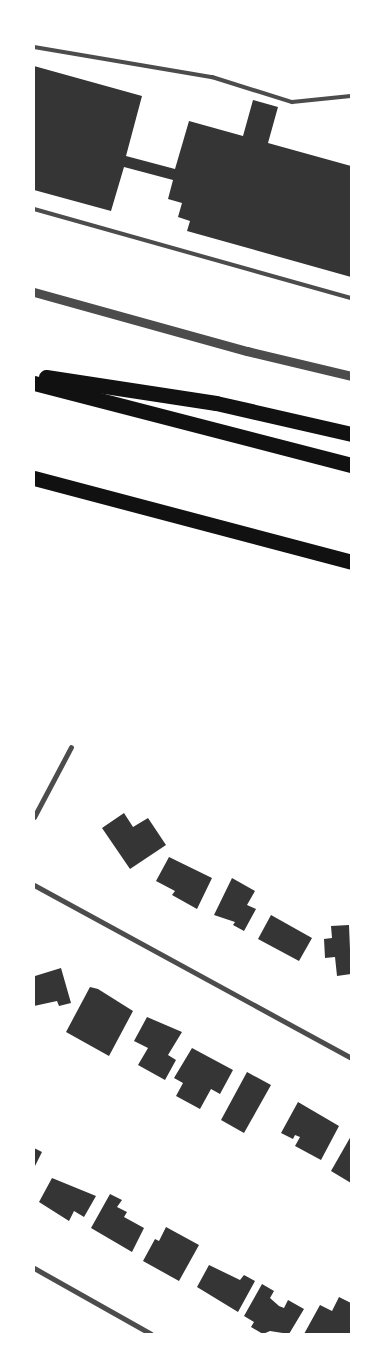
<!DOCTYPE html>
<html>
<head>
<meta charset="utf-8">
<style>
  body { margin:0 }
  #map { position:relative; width:385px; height:1368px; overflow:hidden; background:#fff; font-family:Arial,sans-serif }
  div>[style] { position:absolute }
  .building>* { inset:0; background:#353535 }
  .service>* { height:4px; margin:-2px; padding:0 2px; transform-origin:2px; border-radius:2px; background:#4c4c4c }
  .minor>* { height:5px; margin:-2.5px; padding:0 2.5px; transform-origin:2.5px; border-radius:2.5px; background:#4c4c4c }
  .tertiary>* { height:9px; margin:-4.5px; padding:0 4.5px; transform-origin:4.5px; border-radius:4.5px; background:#4c4c4c }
  .motorway>* { height:15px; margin:-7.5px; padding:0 7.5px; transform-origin:7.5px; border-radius:7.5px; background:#111 }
  span { translate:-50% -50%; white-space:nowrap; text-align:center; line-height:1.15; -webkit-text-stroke:5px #fff; paint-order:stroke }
  .frame { position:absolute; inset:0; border:35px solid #fff; pointer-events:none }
</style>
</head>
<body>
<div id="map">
  <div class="building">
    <i style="clip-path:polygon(34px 66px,142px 96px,126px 156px,175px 169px,189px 121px,243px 136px,253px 100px,278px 107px,268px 143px,351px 166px,351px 277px,187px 231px,190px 221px,178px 217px,182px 203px,168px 199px,173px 180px,124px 167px,111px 211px,34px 190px)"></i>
    <i style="clip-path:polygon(124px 813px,133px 827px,148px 818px,166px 845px,130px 869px,102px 828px)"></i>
    <i style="clip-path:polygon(169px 857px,212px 878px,197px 909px,172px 895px,175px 891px,156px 881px)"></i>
    <i style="clip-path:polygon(232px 878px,255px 891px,247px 905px,256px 909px,244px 931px,233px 925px,235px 922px,214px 915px)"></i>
    <i style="clip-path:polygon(271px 915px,312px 938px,299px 961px,258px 939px)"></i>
    <i style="clip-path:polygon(349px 925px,351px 974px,337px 976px,335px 957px,325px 958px,324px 939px,332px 938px,331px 926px)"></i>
    <i style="clip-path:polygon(61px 968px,71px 1003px,59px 1006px,57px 1001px,34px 1006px,35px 976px)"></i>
    <i style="clip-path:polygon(90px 987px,98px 989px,133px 1011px,109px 1056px,66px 1032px)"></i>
    <i style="clip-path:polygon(147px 1017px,182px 1032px,168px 1055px,176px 1060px,165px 1080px,138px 1065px,148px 1048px,134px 1041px)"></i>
    <i style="clip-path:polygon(192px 1048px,233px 1070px,220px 1094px,211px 1089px,200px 1109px,176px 1096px,183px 1083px,174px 1078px)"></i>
    <i style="clip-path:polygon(247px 1072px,271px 1085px,244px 1133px,221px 1120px)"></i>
    <i style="clip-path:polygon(298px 1102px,339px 1126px,321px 1160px,295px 1146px,300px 1137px,295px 1135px,293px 1139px,281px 1133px)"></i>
    <i style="clip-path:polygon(351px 1136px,351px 1183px,331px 1171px)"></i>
    <i style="clip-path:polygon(34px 1148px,42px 1152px,34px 1168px)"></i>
    <i style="clip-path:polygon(52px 1178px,96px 1196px,84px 1217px,74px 1211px,69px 1221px,39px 1202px)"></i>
    <i style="clip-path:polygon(110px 1194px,122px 1200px,117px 1207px,127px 1212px,124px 1217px,144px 1228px,132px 1252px,91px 1228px)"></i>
    <i style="clip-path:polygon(166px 1227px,199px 1245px,179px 1281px,143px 1261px,155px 1239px,159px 1241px)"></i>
    <i style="clip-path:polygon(209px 1265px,240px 1280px,244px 1275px,255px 1281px,238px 1312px,197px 1287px)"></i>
    <i style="clip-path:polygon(262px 1284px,274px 1291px,270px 1298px,279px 1306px,284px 1308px,288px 1300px,304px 1309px,289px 1334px,270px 1331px,263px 1334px,251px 1327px,254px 1322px,244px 1316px)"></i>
    <i style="clip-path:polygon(339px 1297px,351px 1303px,351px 1334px,304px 1334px,320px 1305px,332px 1311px)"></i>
  </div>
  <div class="service">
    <i style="left:34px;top:47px;width:181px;rotate:9.6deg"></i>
    <i style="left:212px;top:77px;width:84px;rotate:17.4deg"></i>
    <i style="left:292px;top:102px;width:59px;rotate:-5.8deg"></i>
    <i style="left:34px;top:209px;width:329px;rotate:15.7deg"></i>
  </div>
  <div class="minor">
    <i style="left:34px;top:817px;width:79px;rotate:-62.1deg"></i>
    <i style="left:34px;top:885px;width:361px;rotate:28.6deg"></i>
    <i style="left:34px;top:1268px;width:134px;rotate:29.4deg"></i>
  </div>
  <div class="tertiary">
    <i style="left:34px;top:292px;width:221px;rotate:15.5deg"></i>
    <i style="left:247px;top:351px;width:107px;rotate:13.5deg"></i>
  </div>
  <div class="motorway">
    <i style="left:46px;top:377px;width:172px;rotate:8.7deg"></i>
    <i style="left:216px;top:403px;width:139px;rotate:12.9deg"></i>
    <i style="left:34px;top:383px;width:327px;rotate:14.5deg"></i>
    <i style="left:34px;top:478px;width:328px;rotate:14.8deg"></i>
  </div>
  <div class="frame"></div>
</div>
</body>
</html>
